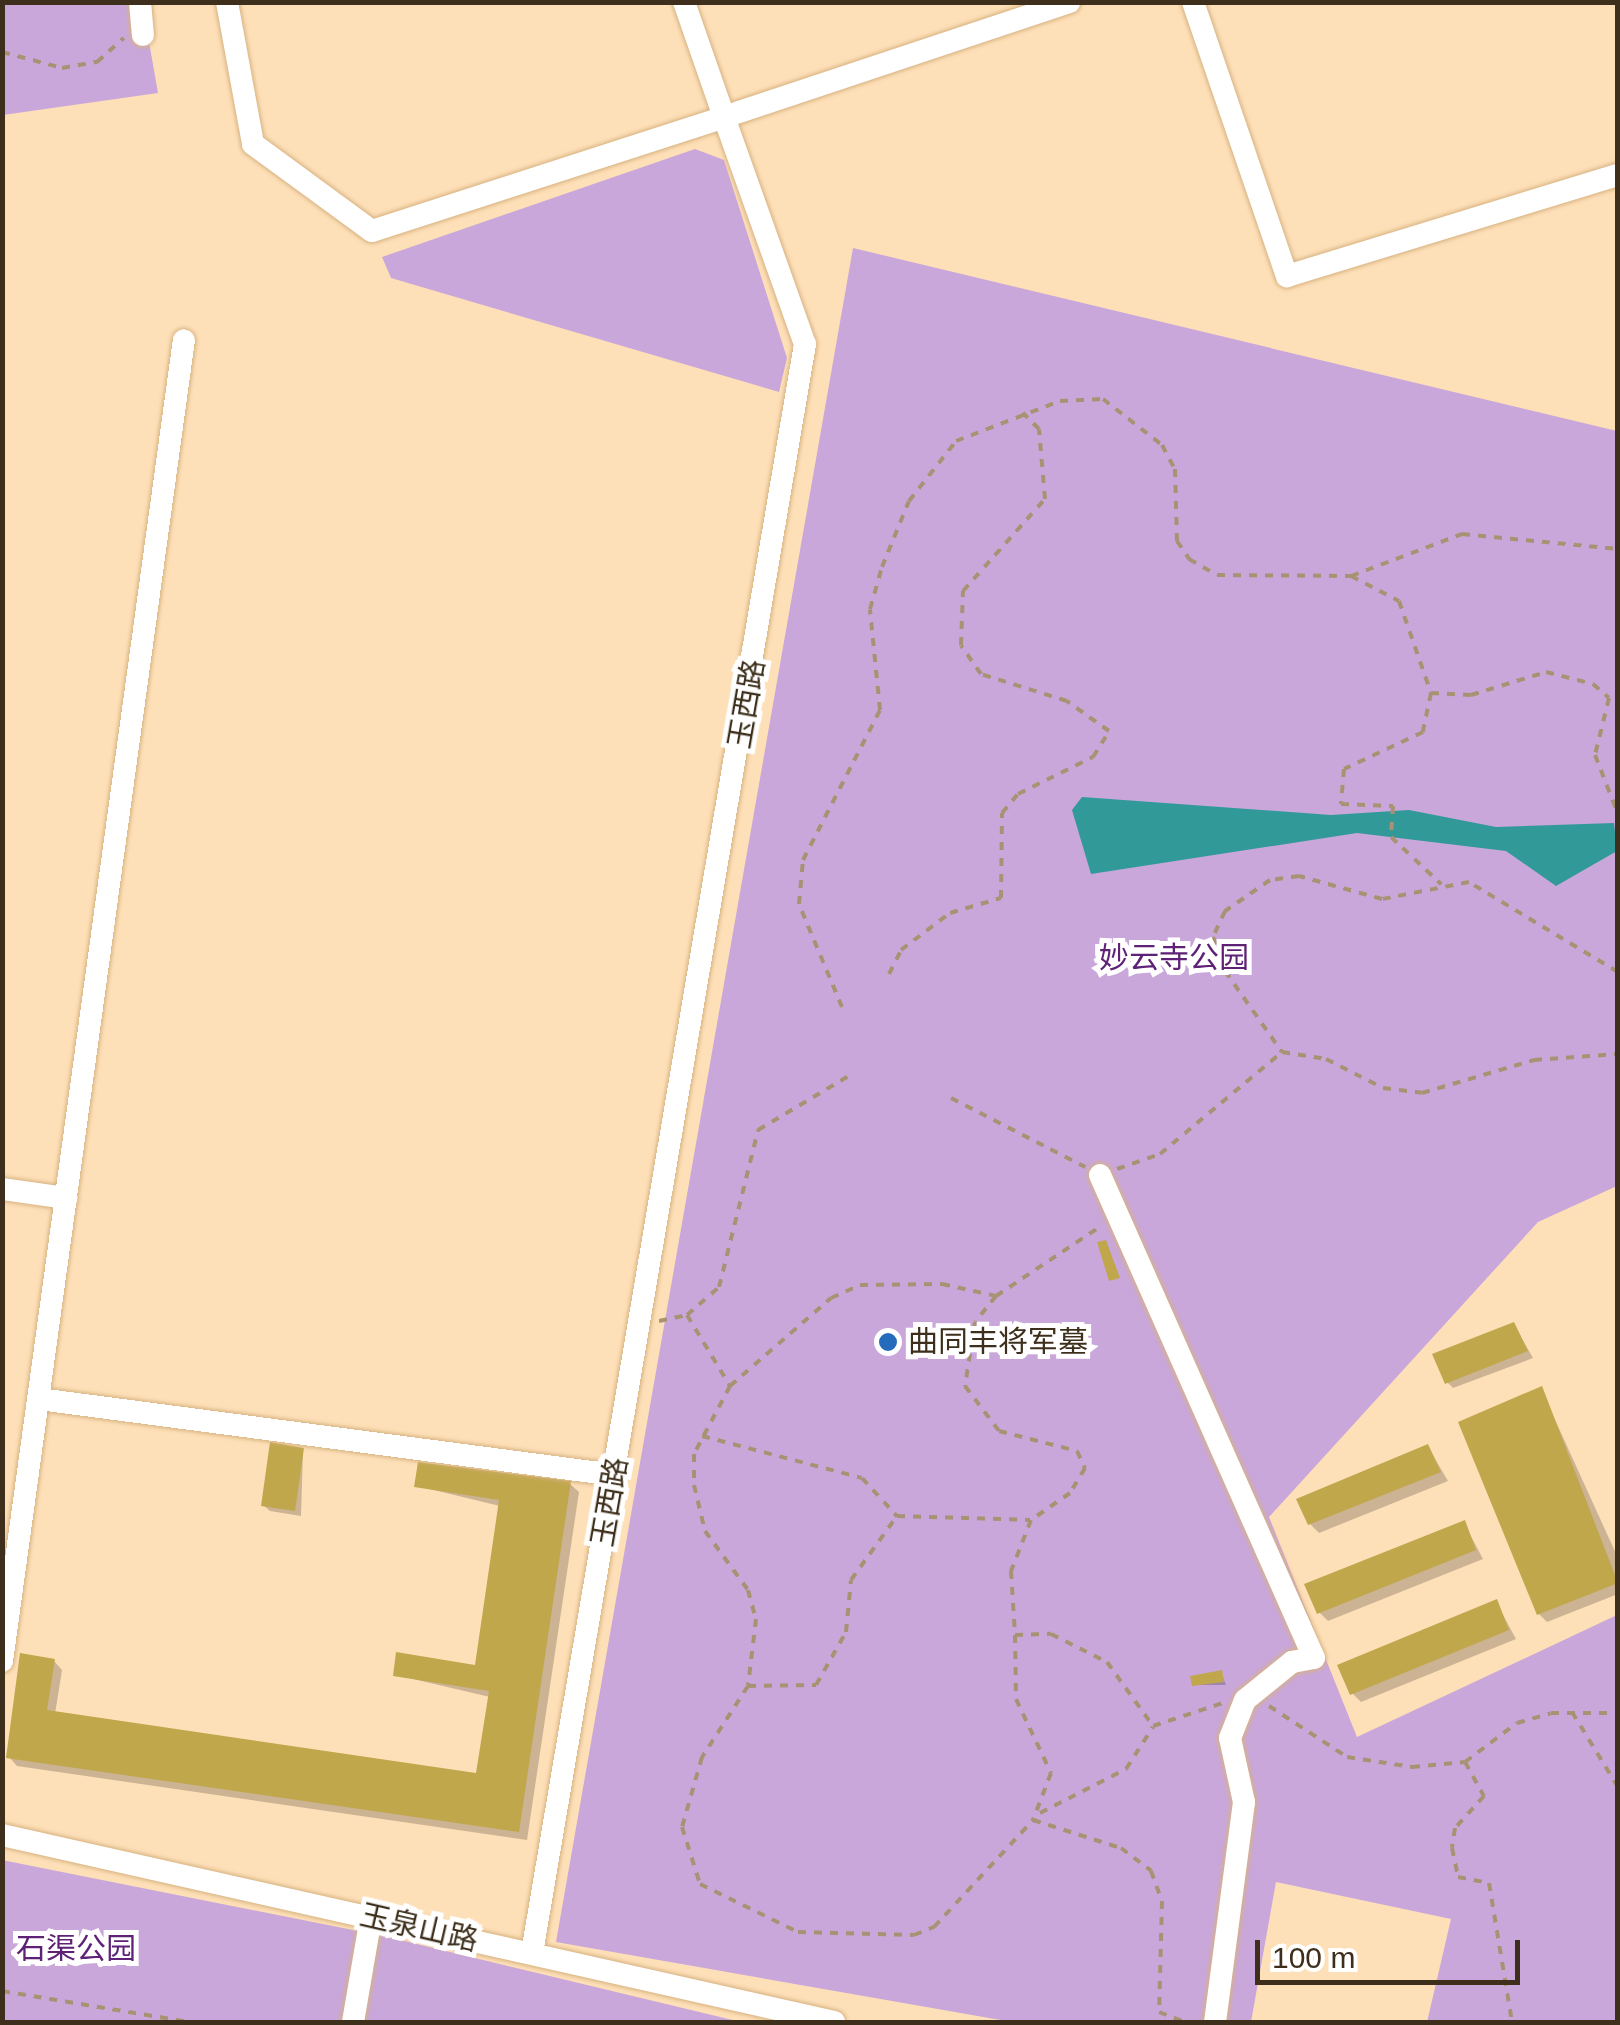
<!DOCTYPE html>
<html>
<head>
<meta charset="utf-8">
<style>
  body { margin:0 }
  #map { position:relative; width:1620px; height:2025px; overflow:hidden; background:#fee0b8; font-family:Arial,"Noto Sans SC",sans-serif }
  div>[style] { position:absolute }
  .green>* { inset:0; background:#c9a7da }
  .water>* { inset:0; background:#329999 }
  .shadow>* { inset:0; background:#0003 }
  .building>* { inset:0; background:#c0a74c }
  .path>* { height:4px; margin-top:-2px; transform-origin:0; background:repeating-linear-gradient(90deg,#a99273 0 8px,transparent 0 16px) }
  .roads { filter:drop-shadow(0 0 2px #d7b281) drop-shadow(0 0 2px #d7b281) }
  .minor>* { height:22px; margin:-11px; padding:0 11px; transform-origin:11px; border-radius:11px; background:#fff }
  .dots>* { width:28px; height:28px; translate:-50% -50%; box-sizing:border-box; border:5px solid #fff; border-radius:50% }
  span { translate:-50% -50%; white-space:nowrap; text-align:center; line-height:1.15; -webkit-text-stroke:10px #fff; paint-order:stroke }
  .street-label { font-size:30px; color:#3d2f1b }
  .park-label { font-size:30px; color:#5e2176 }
  .poi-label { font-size:30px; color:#3d2f1b }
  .left { translate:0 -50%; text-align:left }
  .frame { position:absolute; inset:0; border:5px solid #3d2f1b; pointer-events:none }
  .scale { position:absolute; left:1255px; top:1940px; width:265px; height:45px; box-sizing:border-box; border:5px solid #3d2f1b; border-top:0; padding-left:12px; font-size:30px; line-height:35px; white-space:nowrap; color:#3d2f1b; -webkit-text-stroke:8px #fff; paint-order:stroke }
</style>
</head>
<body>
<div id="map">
  <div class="green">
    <i style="clip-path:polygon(142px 2px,158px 93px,3px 115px,3px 3px)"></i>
    <i style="clip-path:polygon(695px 149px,724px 160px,787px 358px,779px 392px,391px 278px,382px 257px)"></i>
    <i style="clip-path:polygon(853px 248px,1617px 431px,1617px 1186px,1538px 1222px,1269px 1517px,1357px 1737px,1617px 1615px,1617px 2022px,1427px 2022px,1451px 1919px,1276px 1882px,1251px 2022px,1012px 2022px,556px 1942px)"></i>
    <i style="clip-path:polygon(2px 1860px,388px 1937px,741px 2022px,3px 2022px)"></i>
  </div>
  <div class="water">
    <i style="clip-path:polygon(1082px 797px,1331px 815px,1409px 810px,1496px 827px,1614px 823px,1617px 851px,1556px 886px,1506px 851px,1357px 833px,1091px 874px,1072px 810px)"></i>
  </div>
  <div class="shadow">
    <i style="clip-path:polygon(1514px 1325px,1533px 1358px,1453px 1388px,1447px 1382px)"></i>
    <i style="clip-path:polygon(1541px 1389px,1618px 1558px,1618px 1594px,1547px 1622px,1539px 1614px)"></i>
    <i style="clip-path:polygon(1428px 1447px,1448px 1481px,1319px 1533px,1310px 1524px)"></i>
    <i style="clip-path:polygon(303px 1450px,301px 1516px,270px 1511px,263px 1505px)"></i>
    <i style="clip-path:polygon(570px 1484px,579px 1492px,527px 1840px,17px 1766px,9px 1757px,54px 1661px,62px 1670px,55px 1714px,478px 1776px,490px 1697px,396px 1675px,477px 1668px,500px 1506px,417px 1486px)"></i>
    <i style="clip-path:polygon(1464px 1523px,1483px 1559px,1328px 1621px,1319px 1612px)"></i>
    <i style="clip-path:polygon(1496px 1602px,1516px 1639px,1361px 1702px,1352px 1693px)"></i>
    <i style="clip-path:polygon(1221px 1673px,1226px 1685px,1195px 1685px)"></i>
  </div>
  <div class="building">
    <i style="clip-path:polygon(1106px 1240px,1120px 1278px,1109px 1281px,1097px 1242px)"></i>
    <i style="clip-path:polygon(1514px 1322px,1528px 1351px,1445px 1384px,1432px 1354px)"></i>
    <i style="clip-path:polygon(1542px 1386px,1618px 1583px,1537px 1615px,1458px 1422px)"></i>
    <i style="clip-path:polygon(270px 1442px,304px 1448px,295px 1511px,261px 1506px)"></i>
    <i style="clip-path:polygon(1428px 1444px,1441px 1472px,1308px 1525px,1296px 1499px)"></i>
    <i style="clip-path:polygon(418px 1462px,571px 1481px,519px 1832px,6px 1758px,20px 1653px,55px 1659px,47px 1710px,476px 1773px,489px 1691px,393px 1676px,396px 1652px,475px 1665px,499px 1500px,414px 1487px)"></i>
    <i style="clip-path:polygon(1465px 1520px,1476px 1550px,1317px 1614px,1304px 1584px)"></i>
    <i style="clip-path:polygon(1497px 1599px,1509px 1630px,1350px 1695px,1337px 1665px)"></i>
    <i style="clip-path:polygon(1222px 1670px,1224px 1682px,1192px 1686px,1190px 1676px)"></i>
  </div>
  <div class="path">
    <i style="left:2px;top:52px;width:62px;rotate:14.9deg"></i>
    <i style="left:62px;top:68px;width:36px;rotate:-10deg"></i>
    <i style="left:97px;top:62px;width:36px;rotate:-42deg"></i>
    <i style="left:1351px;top:576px;width:119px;rotate:-20.7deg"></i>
    <i style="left:1462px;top:534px;width:157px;rotate:5.5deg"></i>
    <i style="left:1431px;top:693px;width:40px;rotate:102deg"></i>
    <i style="left:1423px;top:732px;width:87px;rotate:154.9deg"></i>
    <i style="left:1344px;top:769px;width:35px;rotate:95deg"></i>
    <i style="left:1341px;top:804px;width:52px;rotate:2.2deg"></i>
    <i style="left:1393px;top:806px;width:31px;rotate:94deg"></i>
    <i style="left:1391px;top:837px;width:69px;rotate:43.2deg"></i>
    <i style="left:1618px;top:972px;width:174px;rotate:-148.9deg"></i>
    <i style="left:1469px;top:882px;width:89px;rotate:168.9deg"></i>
    <i style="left:1382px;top:899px;width:86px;rotate:-164.5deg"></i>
    <i style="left:1299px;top:876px;width:29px;rotate:172deg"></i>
    <i style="left:1270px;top:880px;width:55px;rotate:145.4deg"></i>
    <i style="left:1225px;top:911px;width:29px;rotate:115deg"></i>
    <i style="left:1213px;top:937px;width:36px;rotate:71deg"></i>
    <i style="left:1225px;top:971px;width:99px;rotate:54.9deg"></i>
    <i style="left:1282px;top:1052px;width:45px;rotate:9deg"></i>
    <i style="left:1326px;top:1059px;width:64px;rotate:27deg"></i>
    <i style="left:1383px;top:1088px;width:39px;rotate:7deg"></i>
    <i style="left:1422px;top:1093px;width:117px;rotate:-16.4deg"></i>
    <i style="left:1534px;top:1060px;width:84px;rotate:-4.1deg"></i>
    <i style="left:889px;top:974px;width:27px;rotate:-63deg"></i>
    <i style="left:901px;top:950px;width:61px;rotate:-37.1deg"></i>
    <i style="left:950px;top:913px;width:53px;rotate:-16.4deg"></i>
    <i style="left:1001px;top:898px;width:85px;rotate:-89.3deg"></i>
    <i style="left:1002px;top:813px;width:25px;rotate:-50deg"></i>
    <i style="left:1018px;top:794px;width:84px;rotate:-26.3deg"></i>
    <i style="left:1093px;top:757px;width:31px;rotate:-58deg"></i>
    <i style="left:1109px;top:731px;width:52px;rotate:-144.5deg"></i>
    <i style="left:1067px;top:701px;width:90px;rotate:-162.6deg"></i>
    <i style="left:981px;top:674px;width:35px;rotate:-125deg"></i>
    <i style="left:961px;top:645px;width:54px;rotate:-87.9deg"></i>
    <i style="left:963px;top:591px;width:123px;rotate:-48.3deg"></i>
    <i style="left:1045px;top:499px;width:70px;rotate:-94.9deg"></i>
    <i style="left:1039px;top:429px;width:23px;rotate:-135deg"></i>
    <i style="left:842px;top:1007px;width:112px;rotate:-112.7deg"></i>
    <i style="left:799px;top:904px;width:44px;rotate:-84.8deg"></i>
    <i style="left:803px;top:860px;width:169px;rotate:-62.8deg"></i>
    <i style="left:880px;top:710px;width:101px;rotate:-95.7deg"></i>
    <i style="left:870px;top:609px;width:44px;rotate:-74.1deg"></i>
    <i style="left:882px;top:567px;width:71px;rotate:-67.8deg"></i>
    <i style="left:909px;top:501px;width:76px;rotate:-51.9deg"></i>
    <i style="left:956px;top:441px;width:111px;rotate:-21deg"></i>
    <i style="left:1060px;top:401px;width:43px;rotate:-2.7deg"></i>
    <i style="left:1103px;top:399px;width:75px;rotate:37.9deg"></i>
    <i style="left:1162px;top:445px;width:27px;rotate:62deg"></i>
    <i style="left:1175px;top:469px;width:72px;rotate:88.4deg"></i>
    <i style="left:1177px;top:541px;width:22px;rotate:56deg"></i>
    <i style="left:1189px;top:559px;width:32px;rotate:30deg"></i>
    <i style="left:1217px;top:575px;width:134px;rotate:0.4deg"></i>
    <i style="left:1351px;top:576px;width:54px;rotate:27.5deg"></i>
    <i style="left:1399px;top:601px;width:97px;rotate:70.8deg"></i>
    <i style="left:1431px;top:693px;width:40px;rotate:2.9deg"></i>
    <i style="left:1471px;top:695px;width:78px;rotate:-17deg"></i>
    <i style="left:1546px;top:672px;width:49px;rotate:14.3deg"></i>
    <i style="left:1593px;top:684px;width:21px;rotate:41deg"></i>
    <i style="left:1609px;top:698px;width:59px;rotate:103.8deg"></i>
    <i style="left:1595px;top:755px;width:63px;rotate:68.7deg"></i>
    <i style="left:951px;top:1098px;width:151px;rotate:27.2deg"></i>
    <i style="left:1117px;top:1169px;width:46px;rotate:-19.2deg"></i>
    <i style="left:1160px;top:1154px;width:159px;rotate:-39.9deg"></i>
    <i style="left:996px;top:1296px;width:33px;rotate:129deg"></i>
    <i style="left:975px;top:1322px;width:65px;rotate:98.9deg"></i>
    <i style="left:965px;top:1386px;width:56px;rotate:52.9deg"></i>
    <i style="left:999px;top:1431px;width:81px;rotate:14.4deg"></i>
    <i style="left:1077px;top:1451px;width:19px;rotate:65deg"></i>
    <i style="left:1085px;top:1468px;width:29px;rotate:121deg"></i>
    <i style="left:1070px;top:1493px;width:47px;rotate:145.3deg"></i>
    <i style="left:1031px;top:1520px;width:55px;rotate:111.4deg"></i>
    <i style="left:1011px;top:1571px;width:64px;rotate:86.4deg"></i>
    <i style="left:1015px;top:1635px;width:36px;rotate:-2deg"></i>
    <i style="left:1051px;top:1634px;width:63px;rotate:26.6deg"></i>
    <i style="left:1107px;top:1662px;width:79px;rotate:54.3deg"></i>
    <i style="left:1153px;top:1726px;width:77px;rotate:-18.2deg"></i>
    <i style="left:687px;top:1315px;width:83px;rotate:58.8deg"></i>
    <i style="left:730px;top:1386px;width:77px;rotate:117.9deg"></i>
    <i style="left:694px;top:1454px;width:31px;rotate:90deg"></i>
    <i style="left:694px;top:1485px;width:47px;rotate:76.6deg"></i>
    <i style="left:705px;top:1531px;width:73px;rotate:53.9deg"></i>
    <i style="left:748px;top:1590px;width:30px;rotate:75deg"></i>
    <i style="left:756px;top:1619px;width:67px;rotate:96.8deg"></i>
    <i style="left:748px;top:1686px;width:85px;rotate:122.9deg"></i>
    <i style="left:702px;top:1757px;width:73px;rotate:105.9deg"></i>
    <i style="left:682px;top:1827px;width:60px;rotate:72.5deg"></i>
    <i style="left:700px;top:1884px;width:109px;rotate:26.1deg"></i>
    <i style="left:798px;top:1932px;width:116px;rotate:1.5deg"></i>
    <i style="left:914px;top:1935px;width:22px;rotate:-22deg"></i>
    <i style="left:934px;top:1927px;width:146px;rotate:-47.2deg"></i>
    <i style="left:1033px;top:1820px;width:92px;rotate:17.7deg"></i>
    <i style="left:1121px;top:1848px;width:38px;rotate:37deg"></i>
    <i style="left:1151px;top:1871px;width:32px;rotate:70deg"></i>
    <i style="left:1162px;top:1901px;width:111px;rotate:91.5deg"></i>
    <i style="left:1159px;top:2012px;width:28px;rotate:21deg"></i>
    <i style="left:659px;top:1321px;width:29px;rotate:-12deg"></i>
    <i style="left:687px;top:1315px;width:43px;rotate:-41.2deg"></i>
    <i style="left:719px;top:1287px;width:162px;rotate:-76deg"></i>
    <i style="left:758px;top:1130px;width:104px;rotate:-30.8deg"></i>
    <i style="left:730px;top:1386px;width:134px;rotate:-41.1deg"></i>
    <i style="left:831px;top:1298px;width:32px;rotate:-24deg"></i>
    <i style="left:860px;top:1285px;width:82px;rotate:-0.7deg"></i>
    <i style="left:942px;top:1284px;width:55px;rotate:12.5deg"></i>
    <i style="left:996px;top:1296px;width:126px;rotate:-33.7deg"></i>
    <i style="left:702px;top:1436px;width:165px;rotate:14.7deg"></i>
    <i style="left:862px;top:1478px;width:52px;rotate:47.4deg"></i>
    <i style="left:1015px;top:1635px;width:64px;rotate:89.1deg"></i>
    <i style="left:1016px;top:1699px;width:82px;rotate:64.7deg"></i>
    <i style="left:1051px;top:1773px;width:50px;rotate:111deg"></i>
    <i style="left:748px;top:1686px;width:68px;rotate:-0.8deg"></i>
    <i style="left:816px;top:1685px;width:61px;rotate:-60.5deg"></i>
    <i style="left:846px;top:1632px;width:52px;rotate:-84.5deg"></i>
    <i style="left:851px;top:1580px;width:79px;rotate:-54.3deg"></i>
    <i style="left:897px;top:1516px;width:133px;rotate:1.7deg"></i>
    <i style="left:1269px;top:1706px;width:93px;rotate:33.2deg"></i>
    <i style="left:1347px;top:1757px;width:66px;rotate:8.7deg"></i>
    <i style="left:1412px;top:1767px;width:53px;rotate:-5.4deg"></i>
    <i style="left:1465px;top:1762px;width:65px;rotate:-36.9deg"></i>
    <i style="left:1517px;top:1723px;width:35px;rotate:-16deg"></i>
    <i style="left:1551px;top:1713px;width:67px"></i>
    <i style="left:1572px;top:1712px;width:88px;rotate:58.5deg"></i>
    <i style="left:1465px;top:1762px;width:39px;rotate:61deg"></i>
    <i style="left:1484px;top:1796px;width:43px;rotate:132.2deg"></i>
    <i style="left:1455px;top:1828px;width:20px;rotate:99deg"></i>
    <i style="left:1452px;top:1848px;width:30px;rotate:78deg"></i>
    <i style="left:1458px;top:1877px;width:32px;rotate:11deg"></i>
    <i style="left:1489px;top:1883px;width:141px;rotate:80.6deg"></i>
    <i style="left:1040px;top:1813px;width:97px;rotate:-27.1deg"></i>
    <i style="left:1126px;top:1769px;width:50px;rotate:-57.3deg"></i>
    <i style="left:2px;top:1991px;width:191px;rotate:9.4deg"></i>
  </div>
  <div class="roads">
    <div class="minor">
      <i style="left:140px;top:2px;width:33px;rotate:85deg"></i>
      <i style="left:227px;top:2px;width:144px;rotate:79.6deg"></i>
      <i style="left:253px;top:144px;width:147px;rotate:36.2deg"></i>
      <i style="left:372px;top:231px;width:370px;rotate:-17.9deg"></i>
      <i style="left:724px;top:117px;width:241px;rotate:70.4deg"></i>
      <i style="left:805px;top:344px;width:1632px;rotate:99.63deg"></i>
      <i style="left:684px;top:2px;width:122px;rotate:70.8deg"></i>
      <i style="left:724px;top:117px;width:364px;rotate:-18.4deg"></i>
      <i style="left:1193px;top:2px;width:290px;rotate:71.1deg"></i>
      <i style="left:1287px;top:276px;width:346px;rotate:-17deg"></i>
      <i style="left:1100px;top:1175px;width:528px;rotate:66.1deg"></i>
      <i style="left:1314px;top:1658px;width:22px;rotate:170deg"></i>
      <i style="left:1292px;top:1662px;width:60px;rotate:141deg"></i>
      <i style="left:1245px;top:1700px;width:41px;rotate:111.5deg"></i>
      <i style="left:1230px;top:1738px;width:66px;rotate:77.7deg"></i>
      <i style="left:1244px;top:1802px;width:222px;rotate:97.5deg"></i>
      <i style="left:2px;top:1189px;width:65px;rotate:8deg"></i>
      <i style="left:39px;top:1399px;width:581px;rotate:7.52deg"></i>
      <i style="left:2px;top:1661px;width:1333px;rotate:-82.16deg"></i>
      <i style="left:2px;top:1835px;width:853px;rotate:12.67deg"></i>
      <i style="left:353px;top:2022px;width:107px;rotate:-80.3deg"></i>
    </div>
  </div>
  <div class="dots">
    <i style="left:888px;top:1342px;background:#256bbb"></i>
  </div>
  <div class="street-label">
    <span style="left:747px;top:704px;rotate:-80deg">玉西路</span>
    <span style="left:610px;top:1502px;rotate:-80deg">玉西路</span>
    <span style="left:419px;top:1928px;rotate:13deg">玉泉山路</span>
  </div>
  <div class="park-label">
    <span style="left:1174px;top:958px">妙云寺公园</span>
    <span style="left:76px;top:1949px">石渠公园</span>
  </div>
  <div class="poi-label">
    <span class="left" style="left:908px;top:1342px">曲同丰将军墓</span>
  </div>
  <div class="frame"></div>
  <div class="scale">100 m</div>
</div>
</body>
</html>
